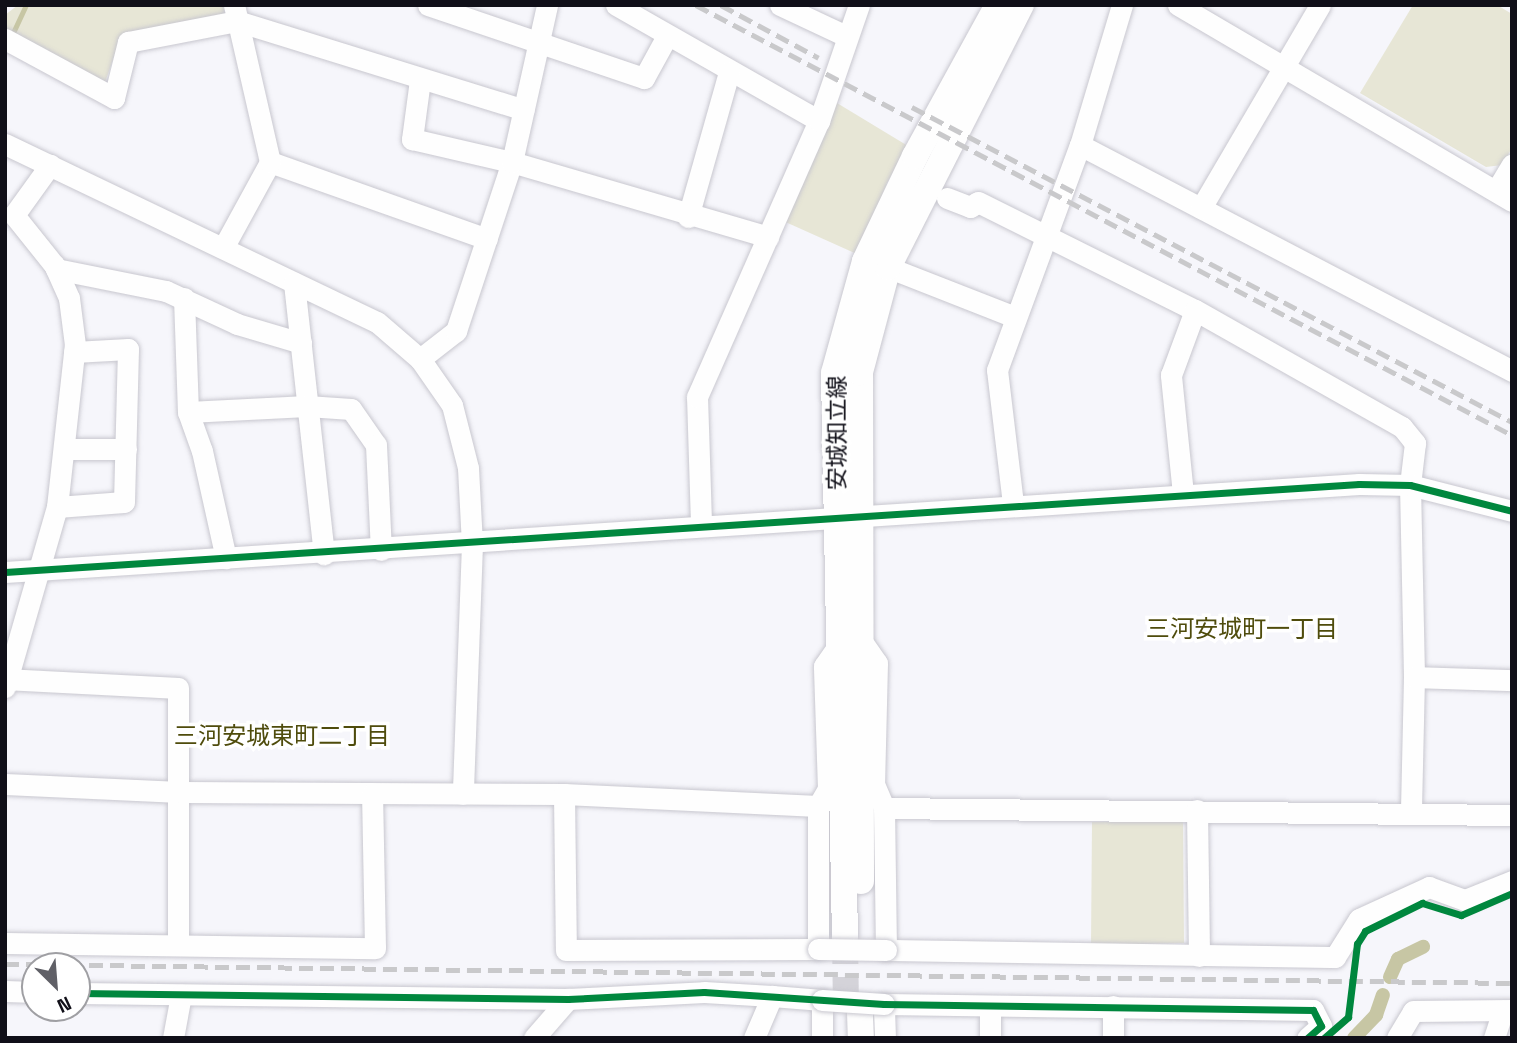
<!DOCTYPE html>
<html>
<head>
<meta charset="utf-8">
<style>
  body { margin:0 }
  #map { position:relative; width:1517px; height:1043px; overflow:hidden; background:#f6f6fb; font-family:"Space Grotesk","Noto Sans JP",sans-serif }
  div>[style] { position:absolute }
  .green>* { inset:0; background:#e7e6d6 }
  .stream>* { height:4.5px; margin:-2.25px; padding:0 2.25px; transform-origin:2.25px; border-radius:2.25px; background:#c7c6a4 }
  .canal>* { height:14px; margin:-7px; padding:0 7px; transform-origin:7px; border-radius:7px; background:#c7c6a4 }
  .major-tunnel>* { height:26px; margin-top:-13px; transform-origin:0; background:repeating-linear-gradient(90deg,#d4d3d9 0 26px,transparent 0 39px) }
  .path>* { height:2.5px; margin-top:-1.25px; transform-origin:0; background:repeating-linear-gradient(90deg,#d1d0d2 0 2px,transparent 0 7px) }
  .roads { filter:drop-shadow(0 0 2px #c8c7cf) drop-shadow(0 0 2px #c8c7cf) }
  .minor>* { height:21px; margin:-10.5px; padding:0 10.5px; transform-origin:10.5px; border-radius:10.5px; background:#fefefe }
  .major>* { height:26px; margin:-13px; padding:0 13px; transform-origin:13px; border-radius:13px; background:#fefefe }
  .rail>* { height:4.5px; margin-top:-2.25px; transform-origin:0; background:repeating-linear-gradient(90deg,#c9c9cb 0 14px,transparent 0 21px) }
  .bridges { filter:drop-shadow(0 0 2px #c8c7cf) drop-shadow(0 0 2px #c8c7cf) }
  .minor-bridge>* { height:21px; margin:-10.5px; padding:0 10.5px; transform-origin:10.5px; border-radius:10.5px; background:#fefefe }
  .cycleway>* { height:7px; margin:-3.5px; padding:0 3.5px; transform-origin:3.5px; border-radius:3.5px; background:#00873e }
  span { translate:-50% -50%; white-space:nowrap; text-align:center; line-height:1.15; -webkit-text-stroke:7px #fff; paint-order:stroke }
  .street-label { font-size:23px; color:#100f18 }
  .neighbourhood-label { font-size:24px; color:#4f4c0c }
  .frame { position:absolute; inset:0; border:7px solid #100f18; pointer-events:none }
  .north { position:absolute; left:21px; top:952px; width:70px; height:70px; box-sizing:border-box; background:#fff; border:2px solid #9f9fa3; border-radius:50%; rotate:155deg; font-size:19px; font-weight:700; line-height:28px; text-align:center; color:#100f18 }
  .north::after { content:''; display:block; margin:auto; width:24px; height:32px; background:#606067; clip-path:polygon(50% 0,100% 100%,50% 72%,0 100%) }
</style>
</head>
<body>
<div id="map">
  <div class="green">
    <i style="clip-path:polygon(18px 5px,223px 5px,227px 23px,122px 34px,102px 91px,5px 39px,5px 15px)"></i>
    <i style="clip-path:polygon(1413px 5px,1497px 5px,1512px 14px,1512px 148px,1502px 165px,1486px 167px,1360px 93px)"></i>
    <i style="clip-path:polygon(832px 100px,908px 146px,887px 183px,859px 255px,781px 220px)"></i>
    <i style="clip-path:polygon(1183px 819px,1184px 943px,1091px 945px,1092px 822px)"></i>
  </div>
  <div class="stream">
    <i style="left:12px;top:35px;width:33px;rotate:-65deg"></i>
  </div>
  <div class="canal">
    <i style="left:1390px;top:977px;width:20px;rotate:-66deg"></i>
    <i style="left:1398px;top:959px;width:28px;rotate:-26deg"></i>
    <i style="left:1354px;top:1038px;width:32px;rotate:-46deg"></i>
    <i style="left:1376px;top:1015px;width:21px;rotate:-71deg"></i>
  </div>
  <div class="major-tunnel">
    <i style="left:845px;top:938px;width:76px;rotate:89.2deg"></i>
  </div>
  <div class="path">
    <i style="left:1353px;top:974px;width:13px;rotate:-86deg"></i>
    <i style="left:1339px;top:1025px;width:12px;rotate:-42deg"></i>
    <i style="left:1348px;top:1017px;width:18px;rotate:-77deg"></i>
  </div>
  <div class="roads">
    <div class="minor">
      <i style="left:428px;top:5px;width:228px;rotate:18.7deg"></i>
      <i style="left:644px;top:78px;width:48px;rotate:-61.3deg"></i>
      <i style="left:616px;top:5px;width:234px;rotate:29.7deg"></i>
      <i style="left:780px;top:5px;width:73px;rotate:25.2deg"></i>
      <i style="left:1122px;top:5px;width:146px;rotate:106.7deg"></i>
      <i style="left:1080px;top:145px;width:488px;rotate:27.6deg"></i>
      <i style="left:1178px;top:5px;width:387px;rotate:30.4deg"></i>
      <i style="left:5px;top:39px;width:124px;rotate:28.4deg"></i>
      <i style="left:114px;top:98px;width:58px;rotate:-76deg"></i>
      <i style="left:128px;top:42px;width:111px;rotate:-10.9deg"></i>
      <i style="left:237px;top:21px;width:300px;rotate:17.2deg"></i>
      <i style="left:420px;top:80px;width:60px;rotate:97.7deg"></i>
      <i style="left:412px;top:139px;width:103px;rotate:13deg"></i>
      <i style="left:512px;top:162px;width:267px;rotate:16.3deg"></i>
      <i style="left:5px;top:144px;width:412px;rotate:25.6deg"></i>
      <i style="left:377px;top:322px;width:57px;rotate:40.7deg"></i>
      <i style="left:420px;top:359px;width:56px;rotate:55.2deg"></i>
      <i style="left:452px;top:405px;width:65px;rotate:75.7deg"></i>
      <i style="left:468px;top:468px;width:76px;rotate:87deg"></i>
      <i style="left:472px;top:544px;width:250px;rotate:92.1deg"></i>
      <i style="left:270px;top:162px;width:230px;rotate:19.5deg"></i>
      <i style="left:1496px;top:191px;width:31px;rotate:-59deg"></i>
      <i style="left:947px;top:198px;width:25px;rotate:21deg"></i>
      <i style="left:970px;top:207px;width:9px;rotate:-32deg"></i>
      <i style="left:978px;top:202px;width:242px;rotate:26.5deg"></i>
      <i style="left:1195px;top:310px;width:238px;rotate:29.5deg"></i>
      <i style="left:1402px;top:427px;width:21px;rotate:51deg"></i>
      <i style="left:1415px;top:443px;width:42px;rotate:96.8deg"></i>
      <i style="left:1410px;top:485px;width:192px;rotate:88.8deg"></i>
      <i style="left:1414px;top:677px;width:134px;rotate:91.3deg"></i>
      <i style="left:1201px;top:208px;width:235px;rotate:-59.6deg"></i>
      <i style="left:688px;top:217px;width:151px;rotate:-74.2deg"></i>
      <i style="left:223px;top:248px;width:98px;rotate:-61.3deg"></i>
      <i style="left:270px;top:162px;width:161px;rotate:-102.9deg"></i>
      <i style="left:56px;top:269px;width:112px;rotate:11.3deg"></i>
      <i style="left:166px;top:291px;width:78px;rotate:24.9deg"></i>
      <i style="left:237px;top:324px;width:67px;rotate:16.5deg"></i>
      <i style="left:900px;top:272px;width:123px;rotate:21.4deg"></i>
      <i style="left:294px;top:283px;width:273px;rotate:83.7deg"></i>
      <i style="left:184px;top:298px;width:114px;rotate:88deg"></i>
      <i style="left:188px;top:412px;width:41px;rotate:70.3deg"></i>
      <i style="left:202px;top:451px;width:110px;rotate:77.4deg"></i>
      <i style="left:420px;top:359px;width:46px;rotate:-37.9deg"></i>
      <i style="left:456px;top:331px;width:178px;rotate:-71.7deg"></i>
      <i style="left:512px;top:162px;width:161px;rotate:-77.4deg"></i>
      <i style="left:188px;top:412px;width:119px;rotate:-2.9deg"></i>
      <i style="left:307px;top:406px;width:44px;rotate:3.9deg"></i>
      <i style="left:351px;top:409px;width:44px;rotate:55.2deg"></i>
      <i style="left:376px;top:445px;width:105px;rotate:87.3deg"></i>
      <i style="left:64px;top:449px;width:62px"></i>
      <i style="left:1183px;top:494px;width:120px;rotate:-95.8deg"></i>
      <i style="left:1171px;top:375px;width:69px;rotate:-69.7deg"></i>
      <i style="left:1013px;top:504px;width:135px;rotate:-96.8deg"></i>
      <i style="left:997px;top:370px;width:240px;rotate:-69.8deg"></i>
      <i style="left:57px;top:507px;width:67px;rotate:-4.3deg"></i>
      <i style="left:124px;top:502px;width:153px;rotate:-88.5deg"></i>
      <i style="left:128px;top:349px;width:54px;rotate:176.8deg"></i>
      <i style="left:701px;top:523px;width:126px;rotate:-91.8deg"></i>
      <i style="left:697px;top:397px;width:302px;rotate:-66.2deg"></i>
      <i style="left:819px;top:121px;width:123px;rotate:-71deg"></i>
      <i style="left:5px;top:572px;width:1357px;rotate:-3.72deg"></i>
      <i style="left:1359px;top:484px;width:51px;rotate:1.1deg"></i>
      <i style="left:1410px;top:485px;width:105px;rotate:14.3deg"></i>
      <i style="left:863px;top:643px;width:24px;rotate:55deg"></i>
      <i style="left:877px;top:663px;width:121px;rotate:91.4deg"></i>
      <i style="left:874px;top:784px;width:26px;rotate:67deg"></i>
      <i style="left:884px;top:808px;width:142px;rotate:89.2deg"></i>
      <i style="left:886px;top:950px;width:449px;rotate:0.9deg"></i>
      <i style="left:1335px;top:957px;width:45px;rotate:-57.7deg"></i>
      <i style="left:1359px;top:919px;width:77px;rotate:-24.6deg"></i>
      <i style="left:1429px;top:887px;width:38px;rotate:20deg"></i>
      <i style="left:1465px;top:900px;width:51px;rotate:-22deg"></i>
      <i style="left:1414px;top:677px;width:98px;rotate:1.8deg"></i>
      <i style="left:5px;top:679px;width:173px;rotate:3deg"></i>
      <i style="left:178px;top:688px;width:254px;rotate:90deg"></i>
      <i style="left:5px;top:687px;width:187px;rotate:-73.9deg"></i>
      <i style="left:57px;top:507px;width:163px;rotate:-83.7deg"></i>
      <i style="left:75px;top:345px;width:47px;rotate:-97.3deg"></i>
      <i style="left:69px;top:298px;width:36px;rotate:-114deg"></i>
      <i style="left:54px;top:265px;width:64px;rotate:-128.7deg"></i>
      <i style="left:14px;top:215px;width:62px;rotate:-54.2deg"></i>
      <i style="left:5px;top:784px;width:175px;rotate:2.6deg"></i>
      <i style="left:180px;top:792px;width:384px;rotate:0.3deg"></i>
      <i style="left:564px;top:794px;width:254px;rotate:2.7deg"></i>
      <i style="left:564px;top:794px;width:156px;rotate:89.3deg"></i>
      <i style="left:566px;top:950px;width:252px;rotate:-0.2deg"></i>
      <i style="left:818px;top:949px;width:143px;rotate:-90deg"></i>
      <i style="left:818px;top:806px;width:20px;rotate:-60deg"></i>
      <i style="left:828px;top:789px;width:123px;rotate:-91.9deg"></i>
      <i style="left:824px;top:666px;width:28px;rotate:-55deg"></i>
      <i style="left:884px;top:808px;width:628px;rotate:0.64deg"></i>
      <i style="left:1197px;top:810px;width:146px;rotate:89.2deg"></i>
      <i style="left:5px;top:943px;width:370px;rotate:0.8deg"></i>
      <i style="left:375px;top:948px;width:154px;rotate:-91.1deg"></i>
      <i style="left:5px;top:991px;width:30px;rotate:2deg"></i>
      <i style="left:77px;top:993px;width:491px;rotate:0.7deg"></i>
      <i style="left:568px;top:999px;width:136px;rotate:-2.9deg"></i>
      <i style="left:704px;top:992px;width:68px;rotate:3.4deg"></i>
      <i style="left:772px;top:996px;width:50px;rotate:4.6deg"></i>
      <i style="left:822px;top:1000px;width:38px;rotate:90deg"></i>
      <i style="left:1113px;top:1006px;width:32px;rotate:90deg"></i>
      <i style="left:173px;top:1038px;width:44px;rotate:-79.5deg"></i>
      <i style="left:534px;top:1038px;width:52px;rotate:-48.9deg"></i>
      <i style="left:754px;top:1038px;width:46px;rotate:-66.8deg"></i>
      <i style="left:885px;top:1038px;width:34px;rotate:-92deg"></i>
      <i style="left:884px;top:1004px;width:429px;rotate:0.8deg"></i>
      <i style="left:1313px;top:1010px;width:18px;rotate:63deg"></i>
      <i style="left:1321px;top:1026px;width:18px;rotate:139deg"></i>
      <i style="left:990px;top:1038px;width:31px;rotate:-90deg"></i>
      <i style="left:1397px;top:1038px;width:31px;rotate:-59deg"></i>
      <i style="left:1413px;top:1011px;width:99px;rotate:-0.6deg"></i>
      <i style="left:1494px;top:1038px;width:29px;rotate:-72deg"></i>
    </div>
    <div class="major">
      <i style="left:861px;top:881px;width:509px;rotate:-90.11deg"></i>
      <i style="left:860px;top:372px;width:109px;rotate:-75.1deg"></i>
      <i style="left:888px;top:267px;width:294px;rotate:-63.1deg"></i>
      <i style="left:845px;top:938px;width:565px;rotate:-91.12deg"></i>
      <i style="left:834px;top:373px;width:116px;rotate:-74.5deg"></i>
      <i style="left:865px;top:261px;width:116px;rotate:-64.5deg"></i>
      <i style="left:915px;top:156px;width:172px;rotate:-61.2deg"></i>
      <i style="left:860px;top:1013px;width:25px;rotate:88deg"></i>
    </div>
  </div>
  <div class="rail">
    <i style="left:696px;top:5px;width:922px;rotate:27.79deg"></i>
    <i style="left:721px;top:5px;width:111px;rotate:28.4deg"></i>
    <i style="left:912px;top:107px;width:678px;rotate:27.7deg"></i>
    <i style="left:5px;top:964px;width:1507px;rotate:0.72deg"></i>
  </div>
  <div class="bridges">
    <div class="minor-bridge">
      <i style="left:818px;top:949px;width:68px;rotate:0.8deg"></i>
      <i style="left:822px;top:1000px;width:62px;rotate:3.7deg"></i>
    </div>
  </div>
  <div class="cycleway">
    <i style="left:5px;top:572px;width:1357px;rotate:-3.72deg"></i>
    <i style="left:1359px;top:484px;width:51px;rotate:1.1deg"></i>
    <i style="left:1410px;top:485px;width:105px;rotate:14.3deg"></i>
    <i style="left:77px;top:993px;width:491px;rotate:0.7deg"></i>
    <i style="left:568px;top:999px;width:136px;rotate:-2.9deg"></i>
    <i style="left:704px;top:992px;width:180px;rotate:3.8deg"></i>
    <i style="left:884px;top:1004px;width:429px;rotate:0.8deg"></i>
    <i style="left:1313px;top:1010px;width:18px;rotate:63deg"></i>
    <i style="left:1321px;top:1026px;width:18px;rotate:139deg"></i>
    <i style="left:1324px;top:1038px;width:32px;rotate:-41deg"></i>
    <i style="left:1348px;top:1017px;width:74px;rotate:-83deg"></i>
    <i style="left:1357px;top:944px;width:15px;rotate:-58deg"></i>
    <i style="left:1365px;top:931px;width:64px;rotate:-26.2deg"></i>
    <i style="left:1422px;top:903px;width:41px;rotate:17.1deg"></i>
    <i style="left:1461px;top:915px;width:56px;rotate:-23.3deg"></i>
  </div>
  <div class="street-label">
    <span style="left:837px;top:433px;rotate:-90deg">安城知立線</span>
  </div>
  <div class="neighbourhood-label">
    <span style="left:1242px;top:629px">三河安城町一丁目</span>
    <span style="left:282px;top:736px">三河安城東町二丁目</span>
  </div>
  <div class="frame"></div>
  <div class="north">N</div>
</div>
</body>
</html>
